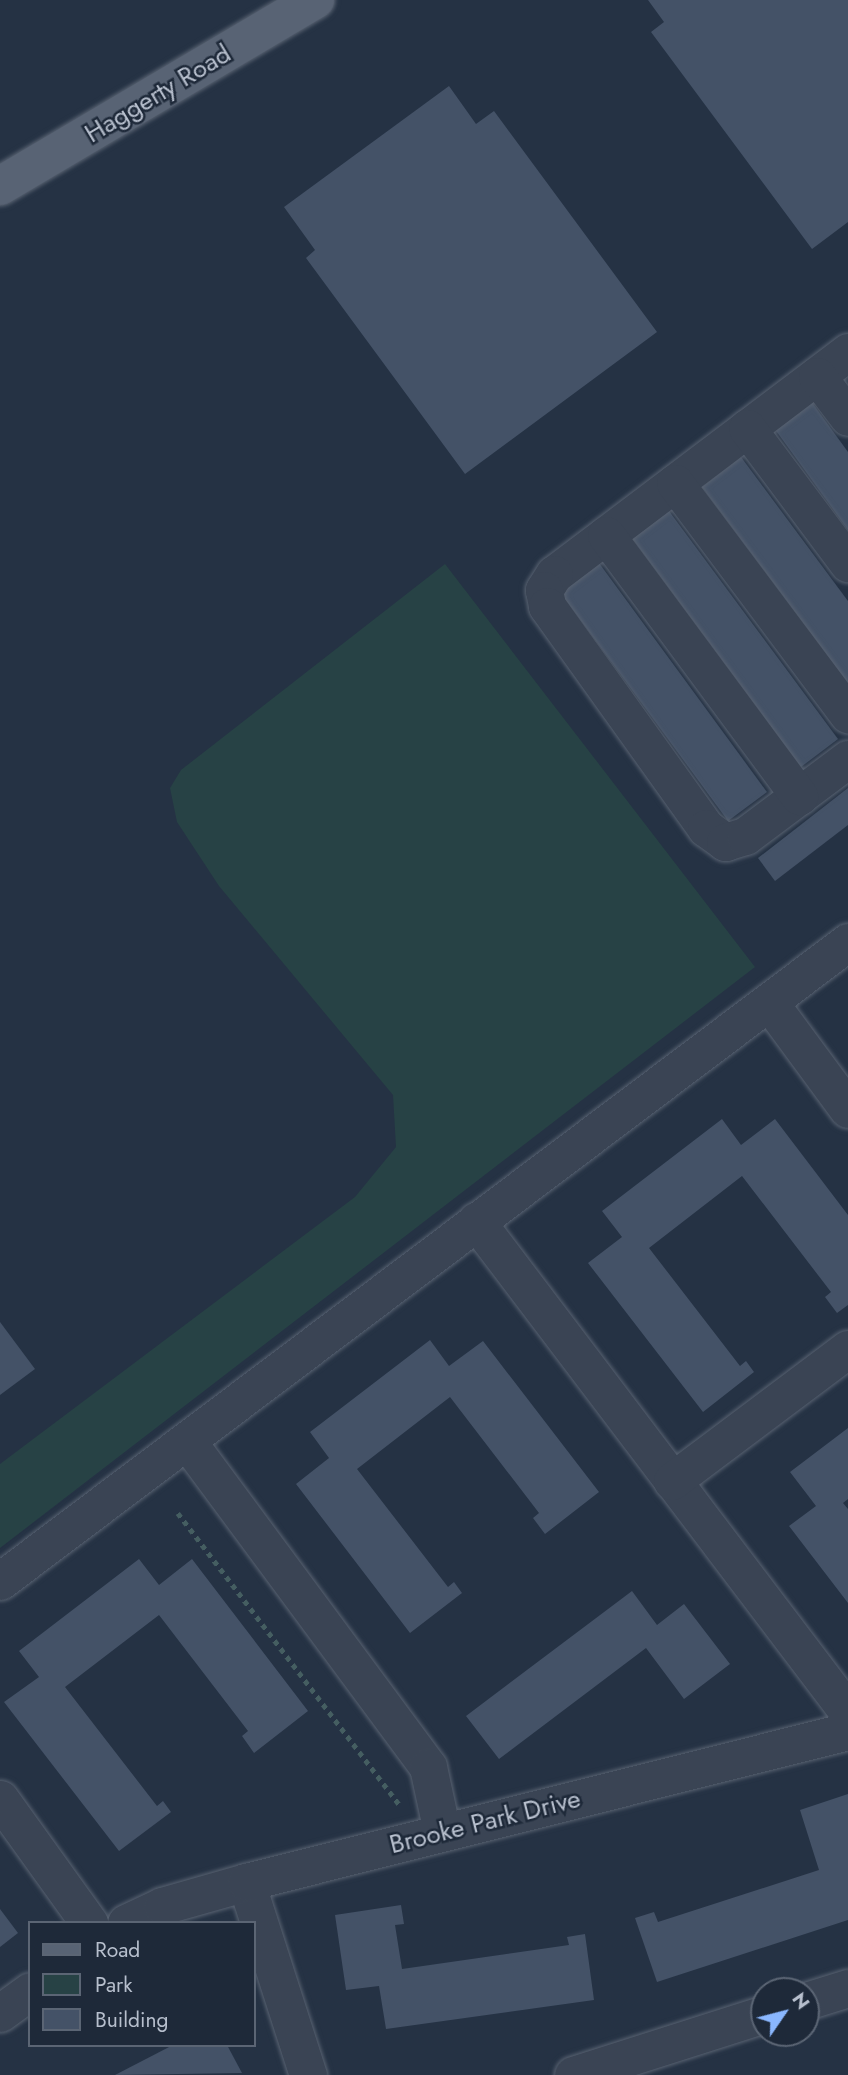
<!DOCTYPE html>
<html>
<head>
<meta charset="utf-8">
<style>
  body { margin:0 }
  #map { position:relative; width:848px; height:2075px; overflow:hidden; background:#253244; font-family:Jost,sans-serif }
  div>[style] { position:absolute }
  .green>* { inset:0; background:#274245 }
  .building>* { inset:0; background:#445267 }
  .path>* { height:4.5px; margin-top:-2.25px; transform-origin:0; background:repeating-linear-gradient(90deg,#455e61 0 5px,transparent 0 10px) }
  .roads { filter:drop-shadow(0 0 2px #586271) drop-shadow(0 0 2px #586271) }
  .minor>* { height:37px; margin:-18.5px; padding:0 18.5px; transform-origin:18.5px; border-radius:18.5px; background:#3a4454 }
  .major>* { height:38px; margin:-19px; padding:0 19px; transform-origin:19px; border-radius:19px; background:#586374 }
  span { translate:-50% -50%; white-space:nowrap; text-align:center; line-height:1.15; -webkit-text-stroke:5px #1e2939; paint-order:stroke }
  .street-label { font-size:26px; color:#b7bfcd }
  .legend { position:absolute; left:28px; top:1921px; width:228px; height:126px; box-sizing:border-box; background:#1e2939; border:2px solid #5b6574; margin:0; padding:9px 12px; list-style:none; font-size:21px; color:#b7bfcd }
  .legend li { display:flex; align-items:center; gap:14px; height:35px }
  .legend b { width:35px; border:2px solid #5b6574 }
  .north { position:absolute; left:750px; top:1977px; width:70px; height:70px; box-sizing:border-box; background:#1e2939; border:2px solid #5b6574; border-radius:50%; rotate:55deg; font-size:19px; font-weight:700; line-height:28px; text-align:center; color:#b7bfcd }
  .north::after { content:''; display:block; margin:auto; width:24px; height:32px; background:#8ab7ff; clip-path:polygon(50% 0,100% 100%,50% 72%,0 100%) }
</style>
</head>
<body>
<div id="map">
  <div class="green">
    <i style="clip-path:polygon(445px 564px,755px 967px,0 1548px,0 1464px,355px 1197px,396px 1147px,393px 1095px,219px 886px,177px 822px,170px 788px,181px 770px)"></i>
  </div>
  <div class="building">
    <i style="clip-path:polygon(648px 0,848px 0,848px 222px,812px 249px,651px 32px,664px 22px)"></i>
    <i style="clip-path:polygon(449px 86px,476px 124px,494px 111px,657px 332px,465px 474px,306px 258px,315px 250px,284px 207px)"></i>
    <i style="clip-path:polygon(811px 401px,848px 452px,848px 530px,774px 428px)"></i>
    <i style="clip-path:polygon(741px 457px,848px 601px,848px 683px,702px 487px)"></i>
    <i style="clip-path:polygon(669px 511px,838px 739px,801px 767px,632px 538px)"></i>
    <i style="clip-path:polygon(599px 563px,767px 792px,728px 821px,560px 592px)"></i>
    <i style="clip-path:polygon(848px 788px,848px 825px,775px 881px,758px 858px)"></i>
    <i style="clip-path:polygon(722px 1119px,741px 1145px,775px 1119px,848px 1215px,848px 1305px,837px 1313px,825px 1297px,831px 1292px,742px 1176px,649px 1248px,740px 1366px,746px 1361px,754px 1372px,703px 1412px,588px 1263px,622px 1237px,602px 1211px)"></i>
    <i style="clip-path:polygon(0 1322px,35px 1369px,0 1395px)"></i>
    <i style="clip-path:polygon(430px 1340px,449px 1366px,483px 1341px,599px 1492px,545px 1534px,533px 1518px,539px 1513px,450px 1397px,357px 1469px,448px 1587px,454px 1582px,462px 1593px,410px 1633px,296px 1484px,329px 1458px,310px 1432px)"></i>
    <i style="clip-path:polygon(848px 1428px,848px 1499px,843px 1503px,848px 1509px,848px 1603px,789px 1526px,816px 1506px,790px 1472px)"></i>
    <i style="clip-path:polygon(139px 1559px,159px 1585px,192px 1559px,308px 1711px,254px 1753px,242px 1736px,248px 1731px,159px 1615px,65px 1687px,157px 1806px,163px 1801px,171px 1812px,119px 1851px,4px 1702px,39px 1677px,19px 1651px)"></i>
    <i style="clip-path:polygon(632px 1591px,657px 1625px,684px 1604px,730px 1664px,684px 1699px,646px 1648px,499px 1759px,466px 1716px)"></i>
    <i style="clip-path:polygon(848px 1794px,848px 1920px,657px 1982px,635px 1918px,654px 1912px,658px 1922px,819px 1870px,800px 1810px)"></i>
    <i style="clip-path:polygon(401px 1905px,404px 1924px,395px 1925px,402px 1969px,569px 1945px,567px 1937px,585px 1934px,594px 2000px,386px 2029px,379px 1986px,346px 1990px,335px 1915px)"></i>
    <i style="clip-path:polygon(0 1909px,18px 1933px,0 1947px)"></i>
    <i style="clip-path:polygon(173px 2045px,227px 2045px,242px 2073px,115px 2075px)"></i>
  </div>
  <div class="path">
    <i style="left:178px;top:1513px;width:368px;rotate:52.8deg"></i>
  </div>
  <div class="roads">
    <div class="minor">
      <i style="left:848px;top:352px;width:368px;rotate:142.9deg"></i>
      <i style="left:554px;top:574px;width:19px;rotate:122deg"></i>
      <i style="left:544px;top:590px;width:16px;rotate:79deg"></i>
      <i style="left:547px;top:606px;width:273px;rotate:54.4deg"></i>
      <i style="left:706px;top:828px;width:24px;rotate:36deg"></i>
      <i style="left:725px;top:842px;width:21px;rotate:-17deg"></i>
      <i style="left:745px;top:836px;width:129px;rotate:-36.8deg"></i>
      <i style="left:817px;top:376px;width:51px;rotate:52.9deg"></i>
      <i style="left:747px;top:428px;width:169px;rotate:53.2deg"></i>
      <i style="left:675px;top:483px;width:289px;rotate:53.2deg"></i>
      <i style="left:606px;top:535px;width:325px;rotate:53.5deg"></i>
      <i style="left:769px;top:1002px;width:133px;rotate:53.6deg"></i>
      <i style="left:476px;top:1221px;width:616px;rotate:52.85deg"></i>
      <i style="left:187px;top:1441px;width:405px;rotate:53.5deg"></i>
      <i style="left:428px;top:1767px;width:66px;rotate:77.8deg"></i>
      <i style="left:672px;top:1481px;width:220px;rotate:-36.9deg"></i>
      <i style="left:0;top:1581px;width:1062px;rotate:-37deg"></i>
      <i style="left:0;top:1799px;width:153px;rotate:54.3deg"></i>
      <i style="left:246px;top:1882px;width:203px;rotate:72.2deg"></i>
      <i style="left:126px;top:1923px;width:40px;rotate:-25deg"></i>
      <i style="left:162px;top:1906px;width:87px;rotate:-15.9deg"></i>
      <i style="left:246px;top:1882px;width:621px;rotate:-14.08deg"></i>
      <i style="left:806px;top:2001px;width:44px;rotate:-17.2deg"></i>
      <i style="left:0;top:2013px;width:37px;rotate:-36deg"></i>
      <i style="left:573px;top:2075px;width:201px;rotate:-17.7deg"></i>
    </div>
    <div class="major">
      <i style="left:0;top:186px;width:366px;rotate:-30.6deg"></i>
    </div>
  </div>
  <div class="street-label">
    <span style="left:158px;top:94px;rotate:-31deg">Haggerty Road</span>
    <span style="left:485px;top:1822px;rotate:-14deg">Brooke Park Drive</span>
  </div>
  <ul class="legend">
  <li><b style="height:9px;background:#586374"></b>Road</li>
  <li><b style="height:19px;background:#274245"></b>Park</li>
  <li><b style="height:19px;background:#445267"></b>Building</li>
  </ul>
  <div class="north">N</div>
</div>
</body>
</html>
